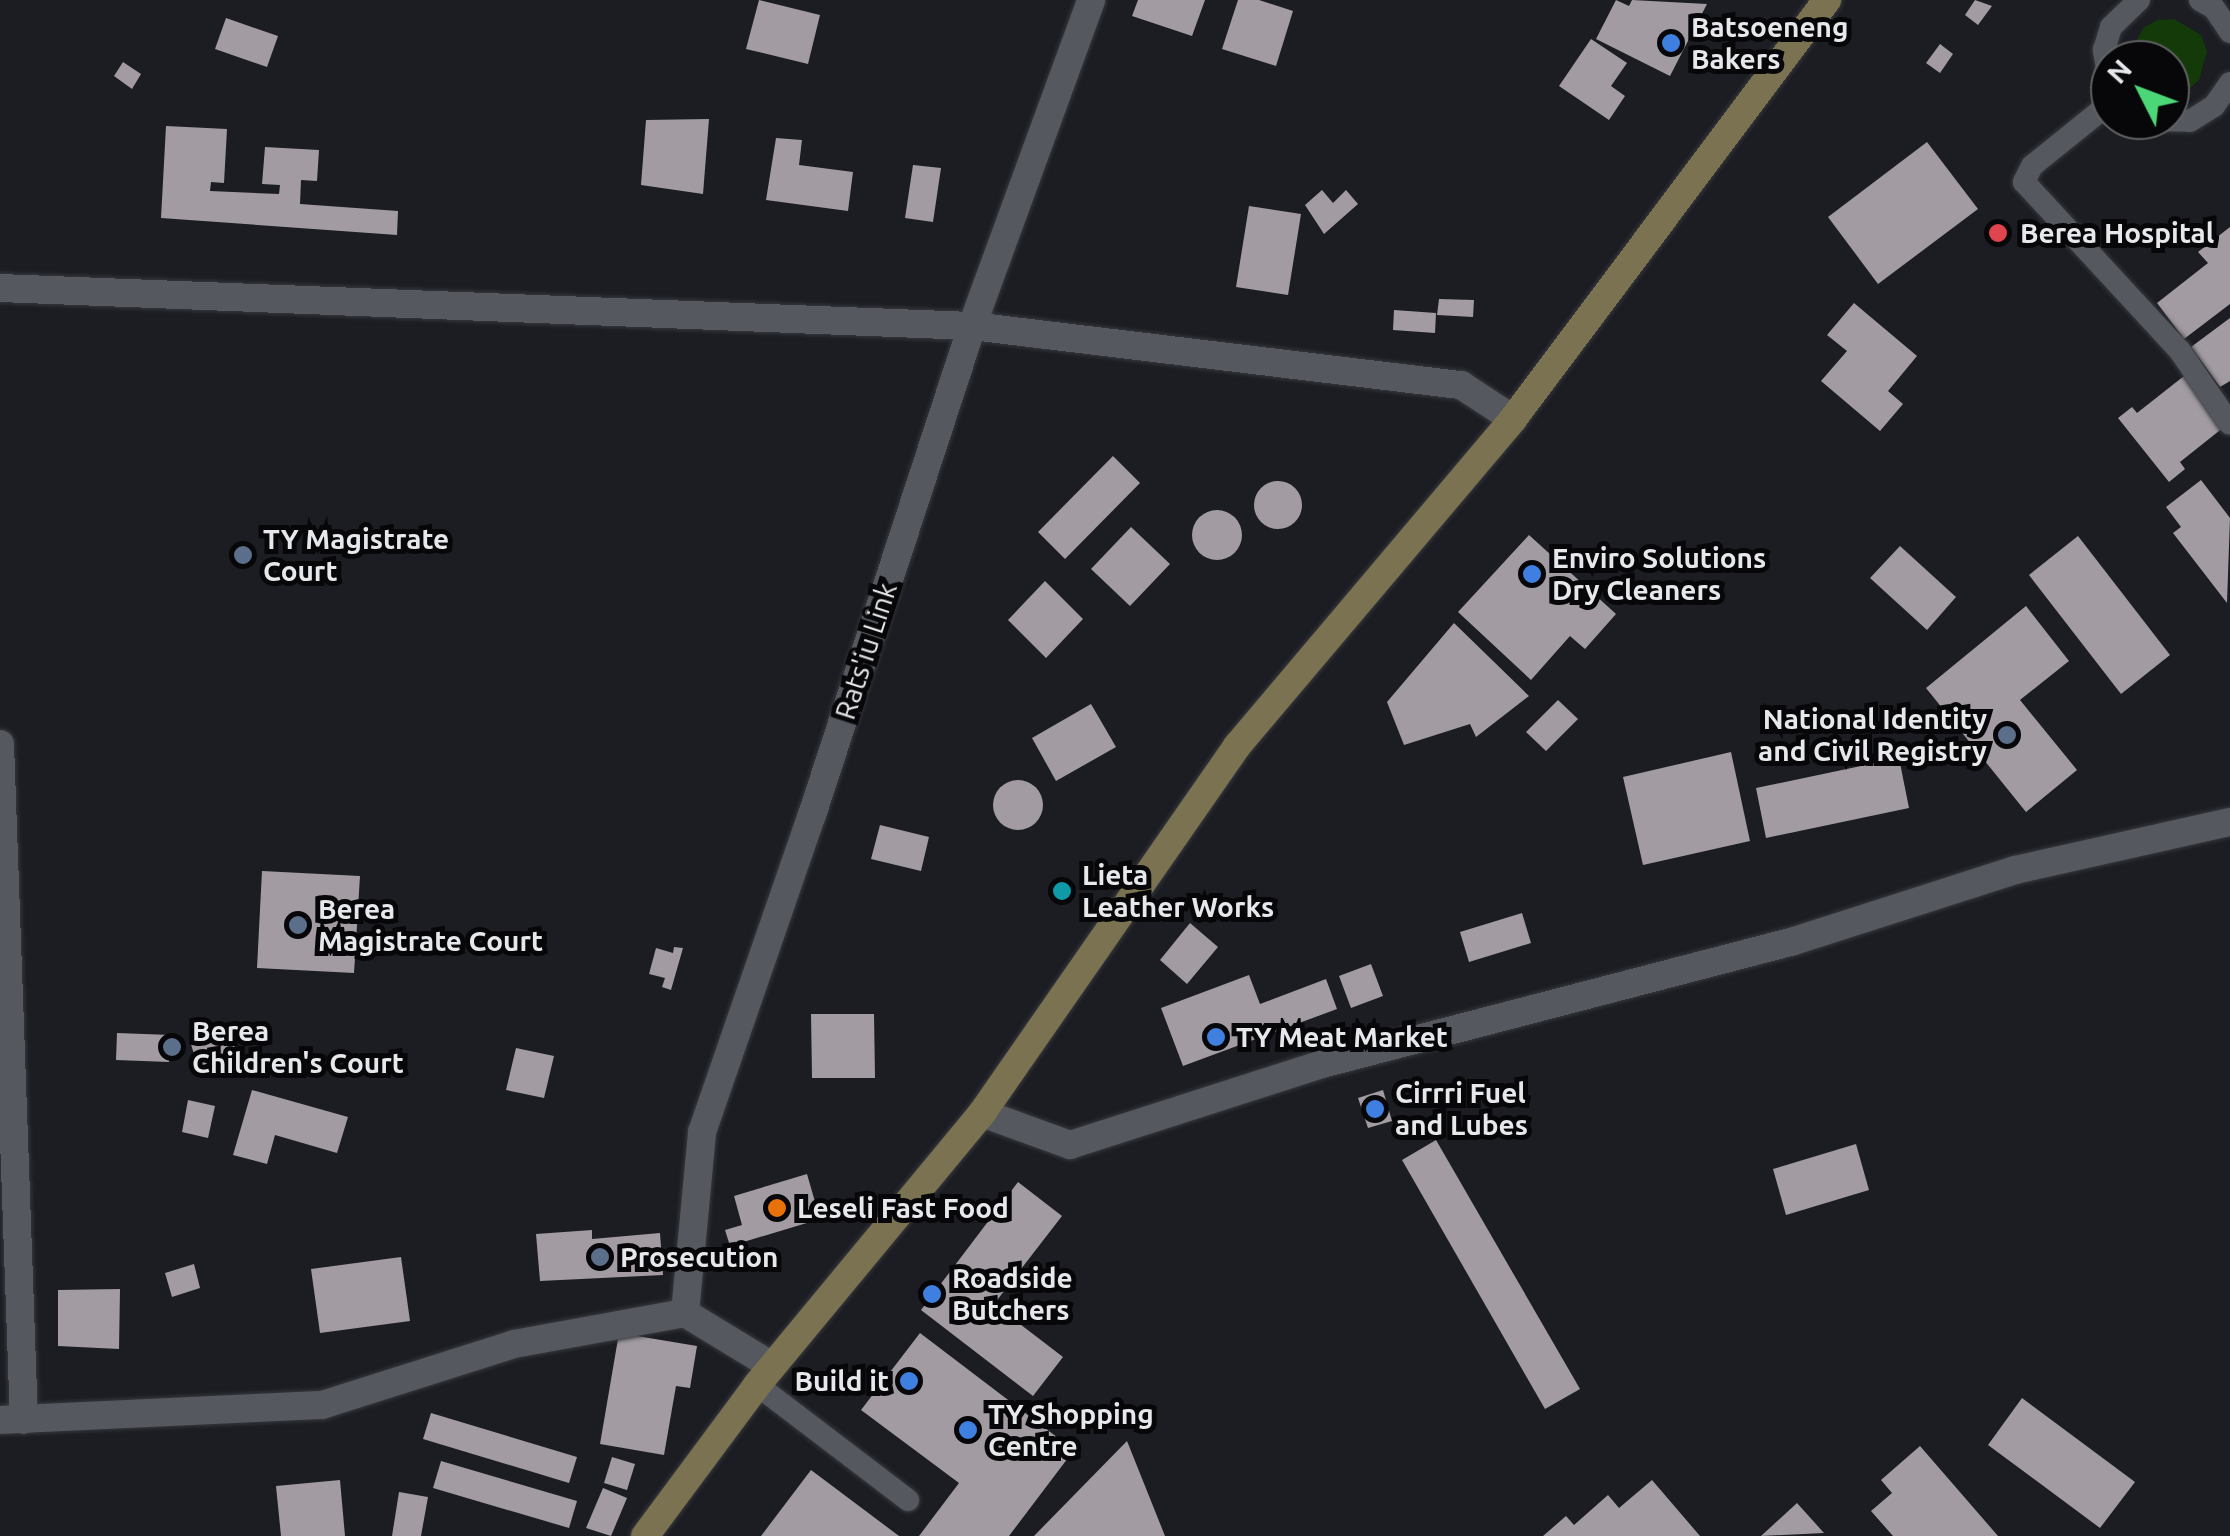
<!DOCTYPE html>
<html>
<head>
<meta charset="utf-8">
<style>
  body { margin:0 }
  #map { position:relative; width:2230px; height:1536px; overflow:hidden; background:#1b1d22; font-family:Ubuntu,sans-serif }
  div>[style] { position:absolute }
  .green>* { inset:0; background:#153a09 }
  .building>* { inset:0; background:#a29ca2 }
  .round { border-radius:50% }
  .roads { filter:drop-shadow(0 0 2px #37383d) drop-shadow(0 0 2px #37383d) }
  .service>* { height:22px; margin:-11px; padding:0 11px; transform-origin:11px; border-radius:11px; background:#55585f }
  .minor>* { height:28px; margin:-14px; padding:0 14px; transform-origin:14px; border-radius:14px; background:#55585f }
  .secondary>* { height:28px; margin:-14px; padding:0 14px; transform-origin:14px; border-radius:14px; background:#7a7250 }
  .dots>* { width:28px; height:28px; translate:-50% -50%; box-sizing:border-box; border:5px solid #070709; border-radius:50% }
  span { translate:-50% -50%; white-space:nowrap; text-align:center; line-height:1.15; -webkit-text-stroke:10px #070709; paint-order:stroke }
  .poi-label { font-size:28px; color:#e6e8eb; font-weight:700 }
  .left { translate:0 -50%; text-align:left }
  .right { translate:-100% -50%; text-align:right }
  .street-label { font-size:28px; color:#e6e8eb }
  .north { position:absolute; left:2090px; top:40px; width:100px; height:100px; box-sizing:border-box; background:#070709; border:2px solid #606163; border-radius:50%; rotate:312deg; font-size:28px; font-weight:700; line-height:40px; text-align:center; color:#e6e8eb }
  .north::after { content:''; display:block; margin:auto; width:35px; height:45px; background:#4bd677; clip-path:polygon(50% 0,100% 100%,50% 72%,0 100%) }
</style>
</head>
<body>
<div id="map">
  <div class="green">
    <i style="clip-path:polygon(2174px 19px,2201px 35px,2207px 51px,2199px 80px,2188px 90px,2170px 95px,2170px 60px,2131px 60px,2131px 52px,2143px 28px,2158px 20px)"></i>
  </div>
  <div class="building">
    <i style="clip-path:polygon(759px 0,820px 15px,808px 64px,746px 49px)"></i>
    <i style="clip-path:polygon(1138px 0,1205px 0,1192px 36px,1132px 16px)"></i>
    <i style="clip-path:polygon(1238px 0,1259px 0,1293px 11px,1276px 66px,1222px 49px)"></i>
    <i style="clip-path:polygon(1616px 0,1629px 6px,1632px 0,1707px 4px,1670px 76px,1596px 39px)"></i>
    <i style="clip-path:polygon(1975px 0,1992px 6px,1978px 25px,1965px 15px)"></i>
    <i style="clip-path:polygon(226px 18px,278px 36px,267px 67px,215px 49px)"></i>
    <i style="clip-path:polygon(1591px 39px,1627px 63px,1611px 86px,1625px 96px,1609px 120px,1559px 86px)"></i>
    <i style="clip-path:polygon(1940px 44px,1953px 54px,1940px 73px,1926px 63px)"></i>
    <i style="clip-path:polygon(123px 62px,141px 74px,132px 89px,114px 76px)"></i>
    <i style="clip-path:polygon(709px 119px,703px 194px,641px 185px,646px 120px)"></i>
    <i style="clip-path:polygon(166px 126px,227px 129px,224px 183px,211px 182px,210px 191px,279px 194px,280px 185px,262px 184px,265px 147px,319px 150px,317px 181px,301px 180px,300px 204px,398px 211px,397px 235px,161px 218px)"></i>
    <i style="clip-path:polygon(776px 138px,802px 140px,799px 165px,853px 172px,848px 211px,766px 200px)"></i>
    <i style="clip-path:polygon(1927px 142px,1978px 209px,1878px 284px,1828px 217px)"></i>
    <i style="clip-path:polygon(913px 165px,941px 168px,933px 222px,905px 218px)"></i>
    <i style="clip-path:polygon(1322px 190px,1333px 203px,1346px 190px,1358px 204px,1324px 234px,1305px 205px)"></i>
    <i style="clip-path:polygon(1249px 206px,1301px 214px,1288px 295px,1236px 287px)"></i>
    <i style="clip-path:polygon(2230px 227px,2230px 304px,2184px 339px,2157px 303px,2208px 263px,2198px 252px)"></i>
    <i style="clip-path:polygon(1439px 299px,1474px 300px,1473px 317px,1437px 315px)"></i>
    <i style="clip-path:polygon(1854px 303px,1917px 356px,1888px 391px,1903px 404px,1880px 431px,1821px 381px,1847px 351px,1827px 335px)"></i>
    <i style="clip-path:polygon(1394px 310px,1436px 313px,1435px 333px,1393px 330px)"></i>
    <i style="clip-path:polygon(2230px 318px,2230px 381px,2220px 387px,2191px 347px)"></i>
    <i style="clip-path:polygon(2184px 376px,2224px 427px,2180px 462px,2185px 469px,2169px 482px,2118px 418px,2132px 407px,2137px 413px)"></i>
    <i style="clip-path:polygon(1113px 456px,1140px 483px,1065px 559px,1038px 532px)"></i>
    <i style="clip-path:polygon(2201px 480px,2230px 518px,2227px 603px,2173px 533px,2181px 527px,2166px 507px)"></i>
    <i class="round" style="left:1254px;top:481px;width:48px;height:48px"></i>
    <i class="round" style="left:1192px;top:510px;width:50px;height:50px"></i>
    <i style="clip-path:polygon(1131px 527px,1170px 564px,1130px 606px,1091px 569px)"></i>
    <i style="clip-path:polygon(1529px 535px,1616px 614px,1585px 649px,1570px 636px,1531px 680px,1458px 612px)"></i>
    <i style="clip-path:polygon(2078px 536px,2170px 655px,2121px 694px,2029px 575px)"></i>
    <i style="clip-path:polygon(1900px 546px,1956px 597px,1927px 630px,1870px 578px)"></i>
    <i style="clip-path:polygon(1045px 581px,1083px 619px,1046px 658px,1008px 620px)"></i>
    <i style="clip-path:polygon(2026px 606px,2069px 661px,2020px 700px,2077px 770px,2026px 812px,1926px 688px)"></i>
    <i style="clip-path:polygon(1454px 623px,1529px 696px,1476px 737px,1470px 724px,1404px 745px,1387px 702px)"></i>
    <i style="clip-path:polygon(1558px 700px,1578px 719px,1546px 751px,1526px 732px)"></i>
    <i style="clip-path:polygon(1091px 704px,1116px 747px,1056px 781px,1032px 738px)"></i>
    <i style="clip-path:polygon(1731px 752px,1750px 841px,1643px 865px,1623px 777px)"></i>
    <i style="clip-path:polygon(1899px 758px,1909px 808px,1766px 838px,1756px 788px)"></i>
    <i class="round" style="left:993px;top:780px;width:50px;height:50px"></i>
    <i style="clip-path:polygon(880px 825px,929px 837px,921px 871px,871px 859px)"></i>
    <i style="clip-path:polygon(262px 871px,360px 876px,354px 973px,257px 968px)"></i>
    <i style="clip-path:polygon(1059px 879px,1073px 888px,1065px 901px,1051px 894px)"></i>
    <i style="clip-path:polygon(1522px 913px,1531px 943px,1469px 962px,1460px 932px)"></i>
    <i style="clip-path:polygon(1190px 923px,1218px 947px,1187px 984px,1160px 960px)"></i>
    <i style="clip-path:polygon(674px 947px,683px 948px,671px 990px,662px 987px,665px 978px,649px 974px,656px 948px,673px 953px)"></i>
    <i style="clip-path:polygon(1371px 964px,1383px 996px,1351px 1008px,1339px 976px)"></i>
    <i style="clip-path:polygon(1249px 975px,1260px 1004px,1326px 979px,1337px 1009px,1183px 1066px,1161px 1008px)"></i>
    <i style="clip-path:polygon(811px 1014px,874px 1014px,875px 1078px,812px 1078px)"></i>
    <i style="clip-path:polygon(228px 1028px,237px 1054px,198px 1067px,190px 1041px)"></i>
    <i style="clip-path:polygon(117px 1033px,171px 1035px,169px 1062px,116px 1060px)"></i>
    <i style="clip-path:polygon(516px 1048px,554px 1056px,544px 1098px,506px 1090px)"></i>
    <i style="clip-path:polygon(252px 1090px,348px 1117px,337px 1153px,275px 1135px,267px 1164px,233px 1155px)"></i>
    <i style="clip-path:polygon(1383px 1090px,1392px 1121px,1368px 1128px,1358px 1098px)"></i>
    <i style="clip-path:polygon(188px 1100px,215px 1106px,208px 1138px,182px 1132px)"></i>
    <i style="clip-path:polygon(1436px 1140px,1580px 1389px,1545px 1409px,1402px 1160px)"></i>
    <i style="clip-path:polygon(1856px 1144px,1869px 1190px,1786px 1215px,1773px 1169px)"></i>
    <i style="clip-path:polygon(807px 1174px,820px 1219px,730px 1246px,725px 1230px,742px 1225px,734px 1196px)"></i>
    <i style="clip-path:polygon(1018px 1182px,1062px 1216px,994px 1304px,1063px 1357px,1033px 1396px,921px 1310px)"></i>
    <i style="clip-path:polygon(592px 1230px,592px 1239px,660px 1233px,663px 1275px,540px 1281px,536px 1234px)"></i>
    <i style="clip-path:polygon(401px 1257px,410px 1321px,320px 1333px,311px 1269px)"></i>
    <i style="clip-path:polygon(194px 1264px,200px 1288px,172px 1297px,165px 1273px)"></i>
    <i style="clip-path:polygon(120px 1289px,119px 1349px,58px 1346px,58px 1290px)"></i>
    <i style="clip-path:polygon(619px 1333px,697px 1346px,690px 1388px,676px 1386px,664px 1455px,600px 1444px)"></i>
    <i style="clip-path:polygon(920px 1333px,1074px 1450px,1009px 1536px,919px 1536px,959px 1483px,861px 1410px)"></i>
    <i style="clip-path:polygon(2022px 1398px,2135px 1482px,2100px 1528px,1988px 1445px)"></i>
    <i style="clip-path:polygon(431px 1413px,577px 1457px,569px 1483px,423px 1439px)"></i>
    <i style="clip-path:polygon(1127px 1441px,1165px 1536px,1034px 1536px)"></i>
    <i style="clip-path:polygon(1920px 1446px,1998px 1536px,1893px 1536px,1871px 1511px,1892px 1493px,1881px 1480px)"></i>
    <i style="clip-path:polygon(612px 1457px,635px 1464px,627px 1490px,604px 1483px)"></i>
    <i style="clip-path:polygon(441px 1461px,577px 1501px,569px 1528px,433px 1488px)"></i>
    <i style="clip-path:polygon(811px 1470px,899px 1536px,761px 1536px)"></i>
    <i style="clip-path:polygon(340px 1480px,345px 1536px,281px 1536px,276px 1486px)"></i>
    <i style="clip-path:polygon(1652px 1480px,1700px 1536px,1543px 1536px,1566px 1516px,1574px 1525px,1608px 1495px,1619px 1508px)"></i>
    <i style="clip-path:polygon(603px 1488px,627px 1498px,611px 1536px,586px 1528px)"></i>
    <i style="clip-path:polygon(399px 1492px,428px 1497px,421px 1536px,392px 1536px)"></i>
    <i style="clip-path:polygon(1797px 1503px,1824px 1533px,1761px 1536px)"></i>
  </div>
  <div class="roads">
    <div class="service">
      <i style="left:2200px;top:0;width:16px;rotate:30deg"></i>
      <i style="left:2214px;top:8px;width:29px;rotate:56deg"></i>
      <i style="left:2110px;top:85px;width:36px;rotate:-100deg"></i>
      <i style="left:2104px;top:50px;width:24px;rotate:-73deg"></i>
      <i style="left:2111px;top:27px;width:39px;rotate:-44deg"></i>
      <i style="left:2110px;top:103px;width:100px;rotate:141.1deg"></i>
      <i style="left:2032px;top:166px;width:18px;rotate:117deg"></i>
      <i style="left:2024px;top:182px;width:230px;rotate:47.3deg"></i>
      <i style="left:2180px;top:351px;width:88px;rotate:55.6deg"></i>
      <i style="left:2151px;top:120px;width:39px;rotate:1deg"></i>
      <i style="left:2190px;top:121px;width:28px;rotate:-32deg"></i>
      <i style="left:2214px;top:106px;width:28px;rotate:-55deg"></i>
      <i style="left:757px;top:1385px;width:190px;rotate:37.3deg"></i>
    </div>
    <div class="minor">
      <i style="left:0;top:288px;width:973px;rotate:2.24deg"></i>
      <i style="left:972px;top:326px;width:493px;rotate:6.9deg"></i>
      <i style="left:1461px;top:385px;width:62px;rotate:33.2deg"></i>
      <i style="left:0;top:744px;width:676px;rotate:87.97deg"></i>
      <i style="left:982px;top:1113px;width:94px;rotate:20deg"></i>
      <i style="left:1070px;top:1145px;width:265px;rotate:-17.8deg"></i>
      <i style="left:1322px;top:1064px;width:485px;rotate:-14.6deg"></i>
      <i style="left:1791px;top:942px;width:235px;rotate:-17.8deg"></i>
      <i style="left:2015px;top:870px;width:220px;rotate:-12.6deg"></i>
      <i style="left:685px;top:1313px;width:182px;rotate:-84.6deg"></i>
      <i style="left:702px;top:1132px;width:336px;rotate:-70.9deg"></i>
      <i style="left:812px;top:815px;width:515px;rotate:-71.88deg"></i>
      <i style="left:972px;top:326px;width:347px;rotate:-69.9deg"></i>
      <i style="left:0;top:1420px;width:322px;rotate:-2.7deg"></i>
      <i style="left:322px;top:1405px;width:201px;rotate:-17.6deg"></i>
      <i style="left:514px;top:1344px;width:174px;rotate:-10.3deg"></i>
      <i style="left:685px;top:1313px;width:102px;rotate:31.3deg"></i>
    </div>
    <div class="secondary">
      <i style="left:645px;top:1536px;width:188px;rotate:-53.4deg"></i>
      <i style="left:757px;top:1385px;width:353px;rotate:-50.4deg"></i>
      <i style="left:982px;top:1113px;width:447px;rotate:-55.2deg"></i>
      <i style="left:1237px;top:746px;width:428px;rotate:-49.8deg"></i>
      <i style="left:1513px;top:419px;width:524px;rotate:-53.15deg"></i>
    </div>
  </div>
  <div class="dots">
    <i style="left:1671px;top:43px;background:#3f7fe0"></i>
    <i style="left:1998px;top:233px;background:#e0444e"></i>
    <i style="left:243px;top:555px;background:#5c6f8a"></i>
    <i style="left:1532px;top:574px;background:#3f7fe0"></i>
    <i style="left:2007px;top:735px;background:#5c6f8a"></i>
    <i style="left:1062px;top:891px;background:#0f9aa8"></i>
    <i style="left:298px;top:925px;background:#5c6f8a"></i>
    <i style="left:1216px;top:1037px;background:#3f7fe0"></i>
    <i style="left:172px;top:1047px;background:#5c6f8a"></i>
    <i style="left:1375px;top:1109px;background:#3f7fe0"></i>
    <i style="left:777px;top:1208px;background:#e8710a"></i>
    <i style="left:600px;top:1257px;background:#5c6f8a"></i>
    <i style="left:932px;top:1294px;background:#3f7fe0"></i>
    <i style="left:909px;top:1381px;background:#3f7fe0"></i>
    <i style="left:968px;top:1430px;background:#3f7fe0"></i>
  </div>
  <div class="poi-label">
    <span class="left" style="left:1691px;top:43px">Batsoeneng<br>Bakers</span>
    <span class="left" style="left:2020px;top:233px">Berea Hospital</span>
    <span class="left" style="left:263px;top:555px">TY Magistrate<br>Court</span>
    <span class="left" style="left:1552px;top:574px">Enviro Solutions<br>Dry Cleaners</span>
    <span class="right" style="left:1987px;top:735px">National Identity<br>and Civil Registry</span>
    <span class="left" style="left:1082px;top:891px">Lieta<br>Leather Works</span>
    <span class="left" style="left:318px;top:925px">Berea<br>Magistrate Court</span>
    <span class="left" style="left:192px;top:1047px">Berea<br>Children's Court</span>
    <span class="left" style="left:1236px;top:1037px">TY Meat Market</span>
    <span class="left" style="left:1395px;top:1109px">Cirrri Fuel<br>and Lubes</span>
    <span class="left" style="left:797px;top:1208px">Leseli Fast Food</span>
    <span class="left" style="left:620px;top:1257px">Prosecution</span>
    <span class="left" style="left:952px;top:1294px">Roadside<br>Butchers</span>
    <span class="right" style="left:889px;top:1381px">Build it</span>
    <span class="left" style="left:988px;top:1430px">TY Shopping<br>Centre</span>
  </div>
  <div class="street-label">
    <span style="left:866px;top:651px;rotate:-72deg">Rats'iu Link</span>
  </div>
  <div class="north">N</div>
</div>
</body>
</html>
